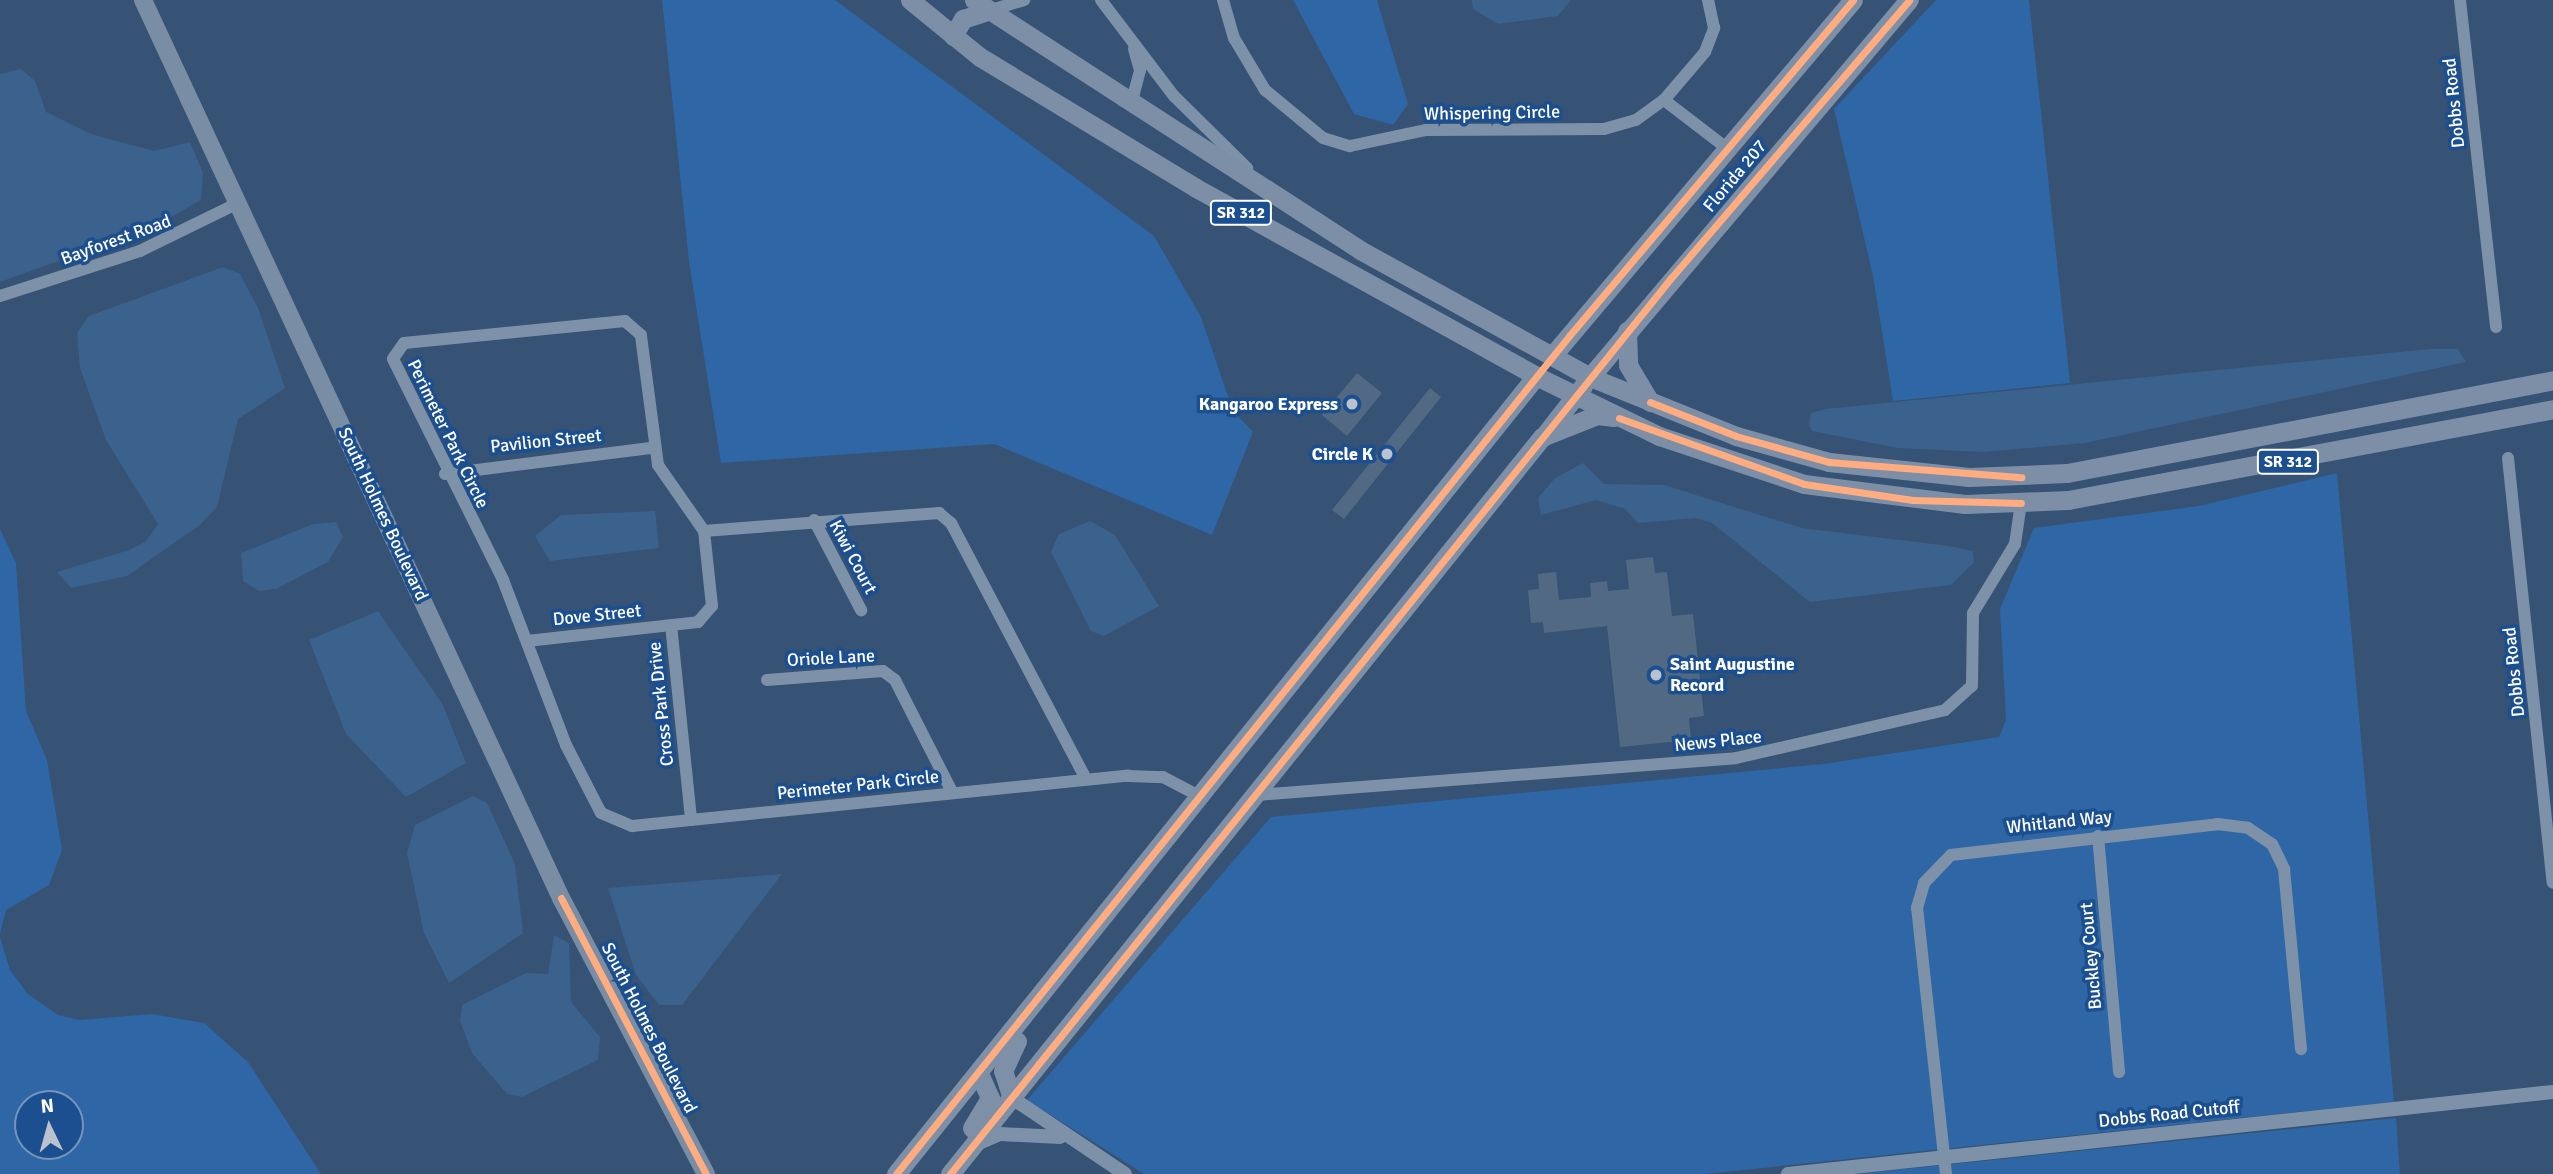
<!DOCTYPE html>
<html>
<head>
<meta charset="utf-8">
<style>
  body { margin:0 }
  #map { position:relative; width:2553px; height:1174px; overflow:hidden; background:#365274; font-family:Signika,sans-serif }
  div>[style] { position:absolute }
  .green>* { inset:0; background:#2f66a5 }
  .water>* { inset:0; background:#3b618d }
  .building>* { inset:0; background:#526984 }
  .minor>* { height:12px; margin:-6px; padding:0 6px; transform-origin:6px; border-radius:6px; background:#7d92a8 }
  .tertiary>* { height:14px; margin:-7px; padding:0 7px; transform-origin:7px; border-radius:7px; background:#7d92a8 }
  .secondary>* { height:18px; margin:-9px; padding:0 9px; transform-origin:9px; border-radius:9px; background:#798da4 }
  .primary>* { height:19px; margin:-9.5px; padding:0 9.5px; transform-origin:9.5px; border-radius:9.5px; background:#7d8ea7 }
  .trunk>* { height:19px; margin:-9.5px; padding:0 9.5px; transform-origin:9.5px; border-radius:9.5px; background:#7e90a7 }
  .cycleway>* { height:7px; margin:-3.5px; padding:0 3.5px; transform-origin:3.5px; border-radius:3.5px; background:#ffac80 }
  .dots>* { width:19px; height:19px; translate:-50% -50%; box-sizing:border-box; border:4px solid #1b4f8f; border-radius:50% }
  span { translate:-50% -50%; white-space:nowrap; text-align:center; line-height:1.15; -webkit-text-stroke:7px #1b4f8f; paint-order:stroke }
  .shield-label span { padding:2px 5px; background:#1b4f8f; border:2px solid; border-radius:5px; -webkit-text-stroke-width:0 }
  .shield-label { font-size:16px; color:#fff; font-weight:700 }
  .street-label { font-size:18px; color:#fff }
  .poi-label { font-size:18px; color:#fff; font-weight:700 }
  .right { translate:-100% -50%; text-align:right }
  .left { translate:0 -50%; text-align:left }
  .north { position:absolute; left:14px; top:1090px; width:70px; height:70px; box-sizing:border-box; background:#1b4f8f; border:2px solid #7695bc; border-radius:50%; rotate:355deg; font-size:19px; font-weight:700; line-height:28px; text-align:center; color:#fff }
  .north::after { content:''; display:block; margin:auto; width:24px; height:32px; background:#b9c2ce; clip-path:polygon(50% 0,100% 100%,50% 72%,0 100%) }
</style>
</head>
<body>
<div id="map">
  <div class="green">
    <i style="clip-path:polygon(662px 0,835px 0,1154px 236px,1201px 317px,1233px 411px,1253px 432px,1212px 535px,994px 444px,721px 463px,689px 262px)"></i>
    <i style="clip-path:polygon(1293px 0,1377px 0,1408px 104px,1393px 125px,1354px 114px)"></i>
    <i style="clip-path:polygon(1936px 0,2029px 0,2070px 383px,1893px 401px,1873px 276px,1834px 109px)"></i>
    <i style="clip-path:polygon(2337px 473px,2394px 1102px,1705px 1174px,1144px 1174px,1027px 1100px,1271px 817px,1823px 764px,1999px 737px,2006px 720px,2000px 609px,2034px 528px,2199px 506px)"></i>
    <i style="clip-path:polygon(0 529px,16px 563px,26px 711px,47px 760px,62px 850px,49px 885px,6px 910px,0 934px)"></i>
    <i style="clip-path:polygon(evenodd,0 937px,10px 970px,28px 994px,58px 1015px,80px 1020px,152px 1014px,204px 1023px,248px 1062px,321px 1174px,0 1174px,0 937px,28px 1104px,70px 1104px,70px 1146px,28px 1146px,28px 1104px)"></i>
    <i style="clip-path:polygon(2396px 1118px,2400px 1174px,1858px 1174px,1915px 1168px)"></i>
  </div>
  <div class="water">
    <i style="clip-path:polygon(1472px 0,1571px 0,1558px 16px,1498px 24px,1473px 9px)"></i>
    <i style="clip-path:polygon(21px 69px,35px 81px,46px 112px,91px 134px,154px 151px,190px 142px,203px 173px,201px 200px,153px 227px,0 282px,0 74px)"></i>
    <i style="clip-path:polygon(223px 267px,240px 274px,258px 308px,285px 388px,238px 419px,217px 507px,200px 525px,127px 576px,71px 588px,57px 572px,129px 550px,145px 542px,158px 524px,106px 440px,80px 368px,77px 333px,89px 316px)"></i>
    <i style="clip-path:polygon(2430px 349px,2458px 349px,2466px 362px,2085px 443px,1983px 452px,1897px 448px,1812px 431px,1809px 425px,1811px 413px,1825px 409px)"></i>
    <i style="clip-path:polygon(1583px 463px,1604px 484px,1664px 485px,1802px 528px,1949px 546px,1973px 551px,1974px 562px,1951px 585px,1810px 602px,1712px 523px,1696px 518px,1638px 523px,1625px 509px,1596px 500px,1541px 515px,1538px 498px,1555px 478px)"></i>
    <i style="clip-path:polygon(655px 511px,659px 548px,550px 561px,535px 536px,561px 515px)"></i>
    <i style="clip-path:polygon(1090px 521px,1115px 535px,1159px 606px,1104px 636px,1091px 631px,1051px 552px,1059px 534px)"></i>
    <i style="clip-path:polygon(336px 522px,343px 537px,328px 562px,276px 589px,259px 591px,243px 581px,241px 553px,313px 524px)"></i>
    <i style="clip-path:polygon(378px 611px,443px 705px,466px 763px,406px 797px,346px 734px,309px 640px)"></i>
    <i style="clip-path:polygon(473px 796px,487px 803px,515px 864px,523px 933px,449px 983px,424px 933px,407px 853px,415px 825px)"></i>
    <i style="clip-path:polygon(782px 874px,682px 1005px,659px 1005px,636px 975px,608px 888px)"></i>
    <i style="clip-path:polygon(554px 935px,569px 943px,571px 1002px,600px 1037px,598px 1060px,522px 1097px,507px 1094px,472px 1053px,460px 1021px,462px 1005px,526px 973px,548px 974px)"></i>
  </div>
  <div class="building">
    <i style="clip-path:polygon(1357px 373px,1382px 393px,1347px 436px,1322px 415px)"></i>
    <i style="clip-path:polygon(1430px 388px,1441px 397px,1344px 519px,1332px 510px)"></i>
    <i style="clip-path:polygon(1653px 557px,1655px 573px,1667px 572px,1672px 616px,1693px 614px,1704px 716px,1689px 718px,1691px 740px,1620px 747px,1607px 626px,1544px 633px,1543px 622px,1531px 623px,1528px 590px,1539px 589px,1538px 574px,1556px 572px,1559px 600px,1591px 597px,1590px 583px,1607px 581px,1608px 591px,1629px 589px,1626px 560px)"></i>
  </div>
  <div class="minor">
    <i style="left:1101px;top:0;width:121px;rotate:52.8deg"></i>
    <i style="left:1174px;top:96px;width:103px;rotate:44.6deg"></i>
    <i style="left:1223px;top:0;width:40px;rotate:74deg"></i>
    <i style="left:1234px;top:38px;width:61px;rotate:59.2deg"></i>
    <i style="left:1265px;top:90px;width:75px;rotate:39.6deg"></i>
    <i style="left:1323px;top:138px;width:28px;rotate:17deg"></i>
    <i style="left:1350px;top:146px;width:78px;rotate:-11.9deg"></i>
    <i style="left:1426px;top:130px;width:178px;rotate:-0.3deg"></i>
    <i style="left:1604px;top:129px;width:33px;rotate:-16deg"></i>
    <i style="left:1636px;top:120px;width:34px;rotate:-36deg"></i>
    <i style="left:1664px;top:100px;width:63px;rotate:-49.5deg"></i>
    <i style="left:1705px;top:52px;width:26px;rotate:-69deg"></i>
    <i style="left:1714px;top:28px;width:29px;rotate:-102deg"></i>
    <i style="left:2460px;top:0;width:329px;rotate:83.7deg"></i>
    <i style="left:988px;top:11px;width:38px;rotate:-17deg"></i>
    <i style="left:1664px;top:100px;width:76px;rotate:37.5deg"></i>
    <i style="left:1123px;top:101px;width:14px;rotate:-36deg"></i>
    <i style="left:1134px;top:93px;width:24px;rotate:-75deg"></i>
    <i style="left:1140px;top:70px;width:22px;rotate:-106deg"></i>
    <i style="left:0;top:296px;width:147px;rotate:-17.8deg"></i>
    <i style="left:140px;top:251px;width:109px;rotate:-26.1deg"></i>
    <i style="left:2508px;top:458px;width:427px;rotate:84deg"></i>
    <i style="left:445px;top:474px;width:209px;rotate:-7.2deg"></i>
    <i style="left:814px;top:520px;width:102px;rotate:62.4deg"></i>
    <i style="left:704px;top:531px;width:236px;rotate:-4.4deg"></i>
    <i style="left:939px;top:513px;width:16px;rotate:40deg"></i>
    <i style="left:951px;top:523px;width:289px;rotate:62.2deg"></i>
    <i style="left:671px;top:625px;width:196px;rotate:84.1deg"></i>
    <i style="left:527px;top:641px;width:172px;rotate:-6.3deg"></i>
    <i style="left:698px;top:622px;width:21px;rotate:-49deg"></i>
    <i style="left:712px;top:606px;width:75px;rotate:-96.1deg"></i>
    <i style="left:704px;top:531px;width:80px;rotate:-124.9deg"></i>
    <i style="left:658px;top:465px;width:131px;rotate:-97.5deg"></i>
    <i style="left:641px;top:335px;width:21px;rotate:-139deg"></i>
    <i style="left:625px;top:321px;width:222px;rotate:174.3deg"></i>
    <i style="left:404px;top:343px;width:19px;rotate:125deg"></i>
    <i style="left:393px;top:359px;width:247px;rotate:63.5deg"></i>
    <i style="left:503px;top:580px;width:177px;rotate:69.1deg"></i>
    <i style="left:566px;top:745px;width:76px;rotate:62.8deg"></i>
    <i style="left:601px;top:813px;width:34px;rotate:23deg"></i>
    <i style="left:632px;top:826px;width:499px;rotate:-5.8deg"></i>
    <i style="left:1128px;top:776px;width:35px;rotate:2deg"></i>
    <i style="left:1163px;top:777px;width:43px;rotate:27.8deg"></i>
    <i style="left:767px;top:680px;width:116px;rotate:-4.4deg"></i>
    <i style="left:883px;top:671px;width:15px;rotate:37deg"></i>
    <i style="left:895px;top:680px;width:126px;rotate:63deg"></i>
    <i style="left:1257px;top:795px;width:480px;rotate:-4.4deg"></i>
    <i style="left:1736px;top:758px;width:214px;rotate:-12.9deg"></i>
    <i style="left:1945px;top:710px;width:36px;rotate:-42deg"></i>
    <i style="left:1972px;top:686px;width:73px;rotate:-89.2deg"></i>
    <i style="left:1973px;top:613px;width:81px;rotate:-58.7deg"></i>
    <i style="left:2015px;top:544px;width:41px;rotate:-81.7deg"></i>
    <i style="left:2098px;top:836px;width:237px;rotate:84.9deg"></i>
    <i style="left:1946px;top:1174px;width:268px;rotate:-96.2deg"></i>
    <i style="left:1917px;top:908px;width:26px;rotate:-74deg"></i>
    <i style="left:1924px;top:883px;width:39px;rotate:-46deg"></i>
    <i style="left:1951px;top:855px;width:268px;rotate:-6.6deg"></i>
    <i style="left:2217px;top:824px;width:31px;rotate:7deg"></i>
    <i style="left:2248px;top:828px;width:29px;rotate:34deg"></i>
    <i style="left:2272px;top:844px;width:28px;rotate:64deg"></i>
    <i style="left:2284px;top:869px;width:181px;rotate:84.6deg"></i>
  </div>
  <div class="tertiary">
    <i style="left:1012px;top:1098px;width:136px;rotate:33.9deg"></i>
    <i style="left:974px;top:1145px;width:28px;rotate:-23deg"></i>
    <i style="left:1000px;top:1134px;width:60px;rotate:2.9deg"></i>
    <i style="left:1788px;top:1174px;width:769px;rotate:-6.12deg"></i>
  </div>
  <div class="secondary">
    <i style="left:143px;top:0;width:991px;rotate:65.04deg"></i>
    <i style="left:561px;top:898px;width:312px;rotate:62.3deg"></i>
  </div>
  <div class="primary">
    <i style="left:910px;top:0;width:90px;rotate:39.2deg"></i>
    <i style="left:980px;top:57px;width:253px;rotate:31.2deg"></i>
    <i style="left:1196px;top:188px;width:389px;rotate:28.9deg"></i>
    <i style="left:1536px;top:376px;width:137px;rotate:26deg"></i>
    <i style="left:1659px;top:436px;width:153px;rotate:18.3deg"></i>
    <i style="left:1804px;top:484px;width:162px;rotate:7.1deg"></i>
    <i style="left:1965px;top:504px;width:103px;rotate:-2.2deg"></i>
    <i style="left:2068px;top:500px;width:493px;rotate:-10.6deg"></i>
    <i style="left:974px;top:0;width:460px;rotate:32.9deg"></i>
    <i style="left:1360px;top:250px;width:263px;rotate:28.9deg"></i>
    <i style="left:1590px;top:377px;width:157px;rotate:22deg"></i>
    <i style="left:1736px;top:436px;width:97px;rotate:15.6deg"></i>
    <i style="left:1829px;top:462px;width:141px;rotate:6.1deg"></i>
    <i style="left:1969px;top:477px;width:98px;rotate:-2.3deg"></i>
    <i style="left:2067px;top:473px;width:495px;rotate:-10.8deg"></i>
    <i style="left:953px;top:36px;width:20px;rotate:-60deg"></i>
    <i style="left:963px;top:19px;width:25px;rotate:-18deg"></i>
    <i style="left:1627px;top:331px;width:34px;rotate:88deg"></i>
    <i style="left:1628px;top:365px;width:43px;rotate:59.3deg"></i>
    <i style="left:1542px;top:437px;width:59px;rotate:-21.8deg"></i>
    <i style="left:1597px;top:415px;width:17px;rotate:7deg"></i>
    <i style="left:1543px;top:437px;width:65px;rotate:-51.9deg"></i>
  </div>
  <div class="trunk">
    <i style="left:1552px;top:356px;width:466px;rotate:-49.8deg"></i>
    <i style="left:1590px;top:377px;width:494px;rotate:-49.8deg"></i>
    <i style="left:1012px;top:1098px;width:28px;rotate:-108deg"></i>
    <i style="left:1003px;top:1071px;width:33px;rotate:-65deg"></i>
    <i style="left:972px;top:1128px;width:35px;rotate:-59deg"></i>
    <i style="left:990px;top:1098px;width:27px;rotate:-114deg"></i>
    <i style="left:896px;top:1174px;width:1023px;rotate:-51.27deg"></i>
    <i style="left:950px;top:1174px;width:945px;rotate:-51.23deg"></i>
  </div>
  <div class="cycleway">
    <i style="left:1650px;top:402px;width:92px;rotate:21.6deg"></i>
    <i style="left:1736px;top:436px;width:97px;rotate:15.6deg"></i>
    <i style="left:1829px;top:462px;width:193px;rotate:4.5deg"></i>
    <i style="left:1619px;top:418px;width:196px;rotate:19.6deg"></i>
    <i style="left:1804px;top:484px;width:110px;rotate:8.4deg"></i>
    <i style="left:1913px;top:500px;width:108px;rotate:1.6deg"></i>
    <i style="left:561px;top:898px;width:312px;rotate:62.3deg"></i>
    <i style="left:896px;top:1174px;width:1075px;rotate:-51.23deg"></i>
    <i style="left:1569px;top:336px;width:440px;rotate:-49.8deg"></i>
    <i style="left:950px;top:1174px;width:1150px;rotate:-51.18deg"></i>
    <i style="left:1671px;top:278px;width:366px;rotate:-49.4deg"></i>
  </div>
  <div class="dots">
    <i style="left:1352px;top:404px;background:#b9c2ce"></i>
    <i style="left:1387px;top:454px;background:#b9c2ce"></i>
    <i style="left:1656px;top:675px;background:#b9c2ce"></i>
  </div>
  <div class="shield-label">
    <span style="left:1241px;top:213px">SR 312</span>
    <span style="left:2288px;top:462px">SR 312</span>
  </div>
  <div class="street-label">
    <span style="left:2454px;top:103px;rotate:-96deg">Dobbs Road</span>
    <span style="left:1492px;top:113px;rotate:-1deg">Whispering Circle</span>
    <span style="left:1735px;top:176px;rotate:-50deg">Florida 207</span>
    <span style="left:116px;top:240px;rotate:-20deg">Bayforest Road</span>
    <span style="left:448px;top:434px;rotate:64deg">Perimeter Park Circle</span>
    <span style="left:546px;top:441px;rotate:-6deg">Pavilion Street</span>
    <span style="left:383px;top:514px;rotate:65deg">South Holmes Boulevard</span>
    <span style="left:853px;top:557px;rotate:62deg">Kiwi Court</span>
    <span style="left:597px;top:615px;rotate:-6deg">Dove Street</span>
    <span style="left:831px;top:658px;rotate:-3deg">Oriole Lane</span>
    <span style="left:2514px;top:672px;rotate:-96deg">Dobbs Road</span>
    <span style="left:661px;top:704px;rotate:-96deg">Cross Park Drive</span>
    <span style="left:1718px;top:741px;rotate:-6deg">News Place</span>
    <span style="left:858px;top:785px;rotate:-6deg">Perimeter Park Circle</span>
    <span style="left:2059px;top:822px;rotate:-6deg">Whitland Way</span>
    <span style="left:2091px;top:956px;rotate:-95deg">Buckley Court</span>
    <span style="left:649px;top:1028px;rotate:63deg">South Holmes Boulevard</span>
    <span style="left:2169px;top:1114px;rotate:-6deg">Dobbs Road Cutoff</span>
  </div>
  <div class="poi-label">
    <span class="right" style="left:1338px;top:404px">Kangaroo Express</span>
    <span class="right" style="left:1373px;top:454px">Circle K</span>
    <span class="left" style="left:1670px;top:675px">Saint Augustine<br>Record</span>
  </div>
  <div class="north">N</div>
</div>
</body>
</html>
